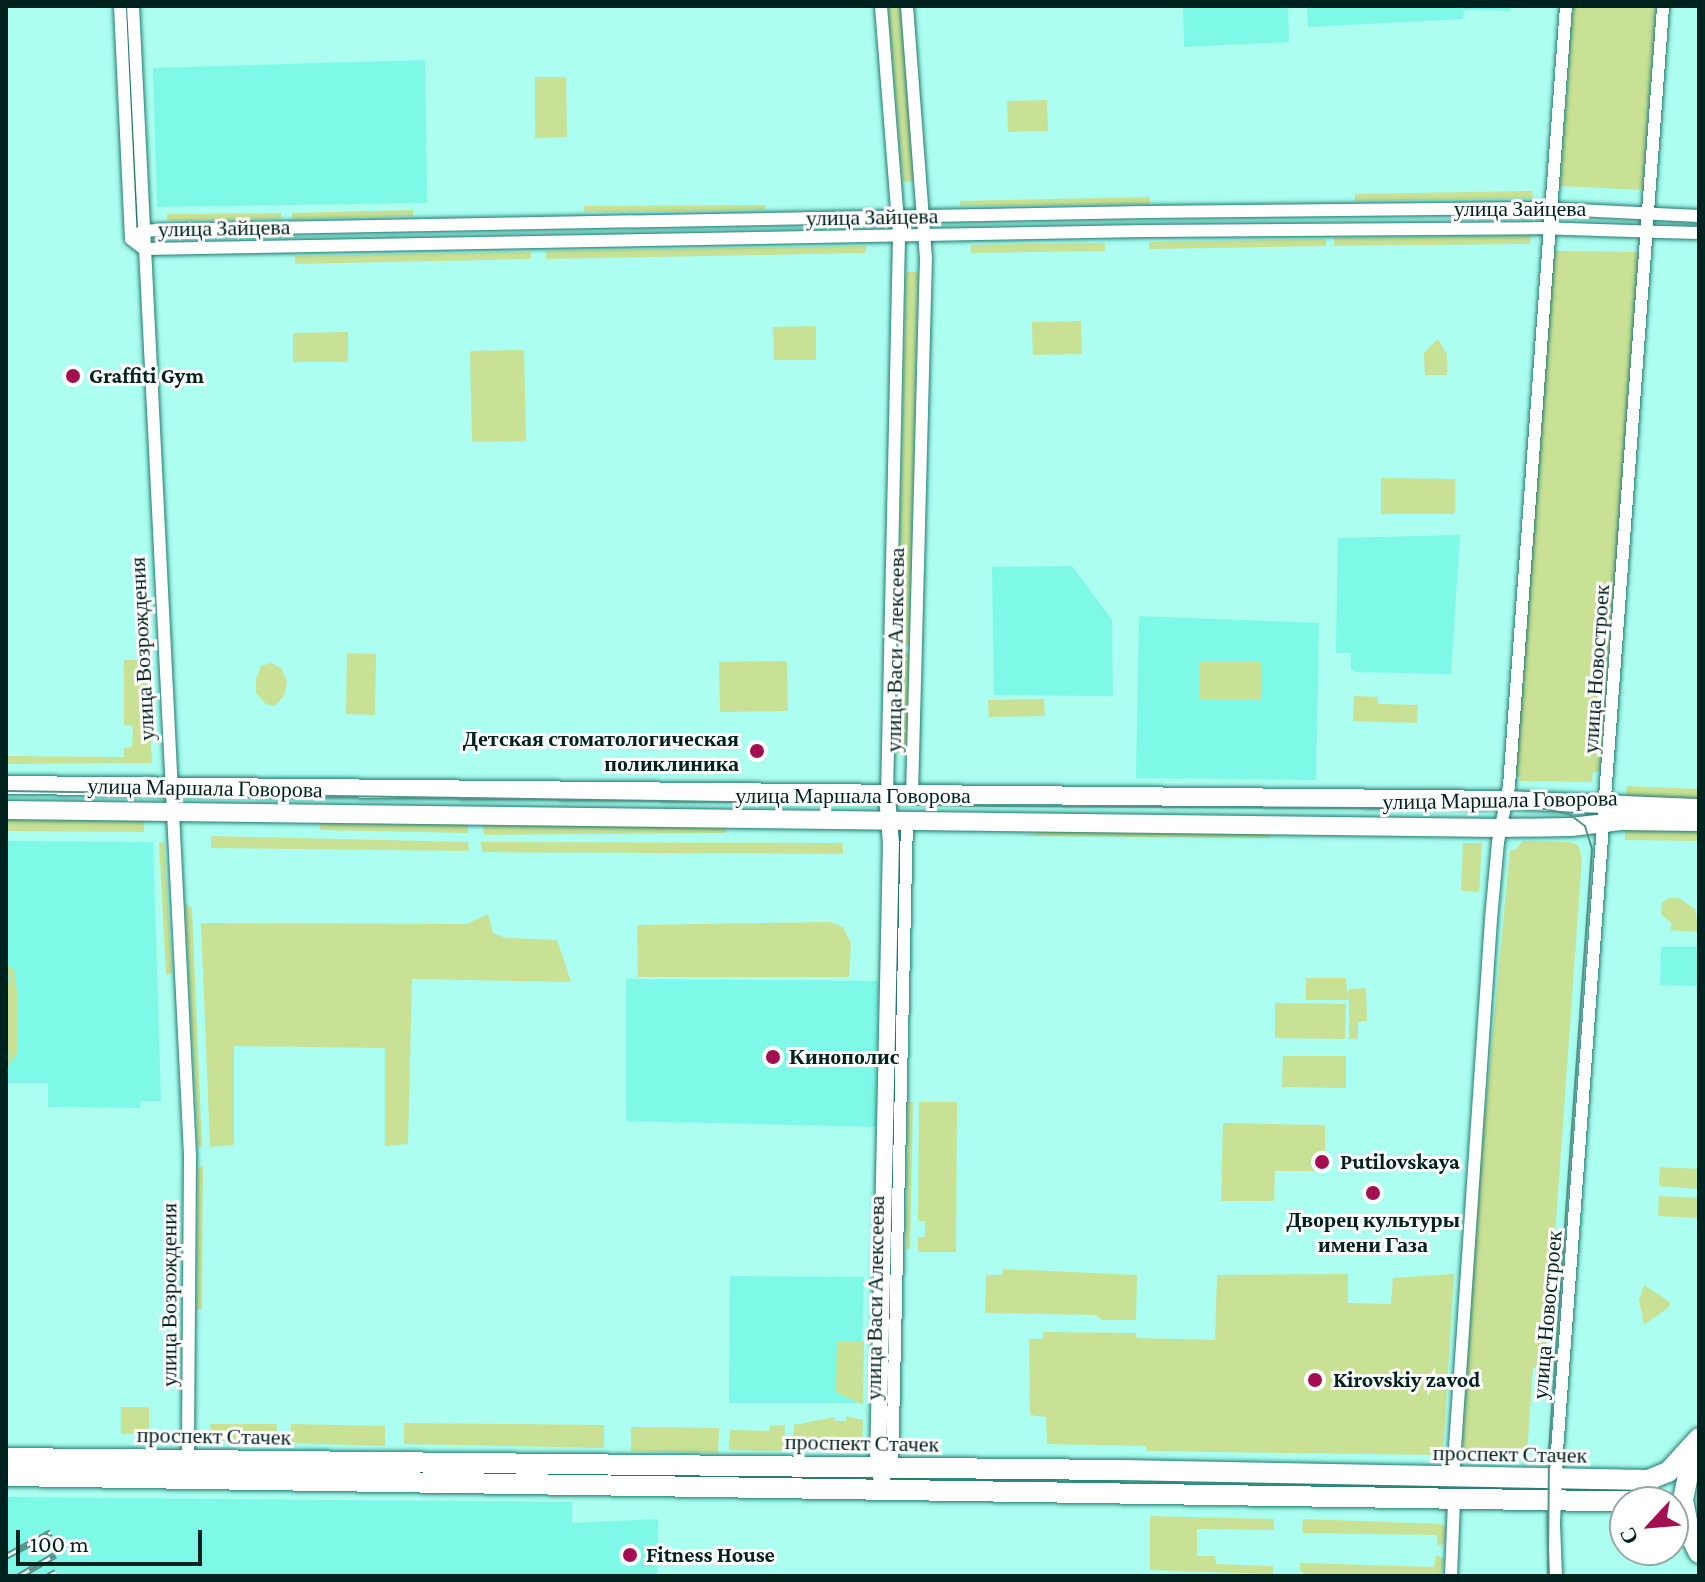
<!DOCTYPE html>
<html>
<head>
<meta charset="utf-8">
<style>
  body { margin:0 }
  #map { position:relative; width:1705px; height:1582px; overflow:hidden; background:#abfef0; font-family:"Crimson Pro",serif }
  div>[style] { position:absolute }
  .built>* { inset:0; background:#7ef9e7 }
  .green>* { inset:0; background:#c8e194 }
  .roads { filter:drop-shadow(0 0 2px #217a6f) drop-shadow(0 0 2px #217a6f) }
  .minor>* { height:12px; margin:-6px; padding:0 6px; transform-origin:6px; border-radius:6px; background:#fff }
  .tertiary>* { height:16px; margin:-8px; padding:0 8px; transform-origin:8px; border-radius:8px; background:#fff }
  .secondary>* { height:18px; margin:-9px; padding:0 9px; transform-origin:9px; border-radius:9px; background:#fff }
  .primary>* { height:20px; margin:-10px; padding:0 10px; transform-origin:10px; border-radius:10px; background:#fff }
  .tram>* { height:2px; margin:-1px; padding:0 1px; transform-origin:1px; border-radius:1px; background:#569188 }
  .rail>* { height:7px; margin-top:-3.5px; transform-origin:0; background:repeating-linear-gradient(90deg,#fff 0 12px,#569188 0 24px); box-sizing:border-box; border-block:2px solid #569188 }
  .dots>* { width:22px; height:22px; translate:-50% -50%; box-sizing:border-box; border:4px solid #fff; border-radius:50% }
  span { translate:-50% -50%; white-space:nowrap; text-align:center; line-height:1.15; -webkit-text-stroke:6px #fff; paint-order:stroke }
  .street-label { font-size:22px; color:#00221e }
  .poi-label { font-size:22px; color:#00221e; font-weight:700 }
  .left { translate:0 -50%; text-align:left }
  .right { translate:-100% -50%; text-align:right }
  .frame { position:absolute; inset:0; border:8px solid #00221e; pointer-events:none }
  .north { position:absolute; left:1609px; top:1486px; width:80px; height:80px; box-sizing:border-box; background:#fff; border:2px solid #99a7a5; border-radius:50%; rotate:244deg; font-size:22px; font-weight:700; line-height:32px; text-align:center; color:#00221e }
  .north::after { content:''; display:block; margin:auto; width:28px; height:36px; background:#a30f50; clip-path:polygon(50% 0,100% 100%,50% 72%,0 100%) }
  .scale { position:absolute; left:16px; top:1530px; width:186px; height:36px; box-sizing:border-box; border:4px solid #00221e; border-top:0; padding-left:10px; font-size:24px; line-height:28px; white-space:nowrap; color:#00221e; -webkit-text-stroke:6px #fff; paint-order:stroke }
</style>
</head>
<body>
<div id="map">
  <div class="built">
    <i style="clip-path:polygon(1183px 6px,1288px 6px,1289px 42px,1184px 47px)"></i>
    <i style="clip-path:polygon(1307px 6px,1511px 6px,1511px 11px,1464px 10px,1463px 19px,1308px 27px)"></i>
    <i style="clip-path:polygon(425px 60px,427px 203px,157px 207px,153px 68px)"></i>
    <i style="clip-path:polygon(1460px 535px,1451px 674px,1355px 672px,1351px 669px,1351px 653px,1336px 653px,1338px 538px)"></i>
    <i style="clip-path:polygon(1072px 566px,1112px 620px,1113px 696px,994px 695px,992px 567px)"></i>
    <i style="clip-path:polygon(1139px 616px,1319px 623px,1316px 780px,1136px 778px)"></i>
    <i style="clip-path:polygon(6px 841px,153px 842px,161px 1101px,141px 1101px,140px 1108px,48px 1107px,48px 1083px,6px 1083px)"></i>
    <i style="clip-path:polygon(1661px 947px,1699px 947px,1699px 986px,1660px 985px)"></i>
    <i style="clip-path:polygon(626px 979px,878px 981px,876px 1127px,626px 1121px)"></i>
    <i style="clip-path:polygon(730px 1276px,864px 1277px,861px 1403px,729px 1403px)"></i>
    <i style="clip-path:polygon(6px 1497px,572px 1502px,572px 1523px,658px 1519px,657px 1574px,728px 1576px,6px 1576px)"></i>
  </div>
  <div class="green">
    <i style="clip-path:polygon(888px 6px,900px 6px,915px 181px,903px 182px)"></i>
    <i style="clip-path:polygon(1573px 6px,1656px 6px,1643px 190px,1560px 186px)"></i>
    <i style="clip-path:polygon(535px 77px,566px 77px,567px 137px,535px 138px)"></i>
    <i style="clip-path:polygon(1047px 100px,1048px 131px,1008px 132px,1007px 101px)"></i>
    <i style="clip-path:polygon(1532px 191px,1533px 198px,1355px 201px,1355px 194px)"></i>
    <i style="clip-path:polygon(1150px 197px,1150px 204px,960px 206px,960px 201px)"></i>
    <i style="clip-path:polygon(765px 205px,765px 210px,584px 212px,584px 206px)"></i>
    <i style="clip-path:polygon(413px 210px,413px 216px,292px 219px,292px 213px)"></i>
    <i style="clip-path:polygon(281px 213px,281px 219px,167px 221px,167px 214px)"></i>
    <i style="clip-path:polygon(1530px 236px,1530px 244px,1334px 246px,1334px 238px)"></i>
    <i style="clip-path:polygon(1326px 239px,1326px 246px,1149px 249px,1149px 242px)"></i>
    <i style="clip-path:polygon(1105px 243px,1105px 251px,971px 253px,971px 245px)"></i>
    <i style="clip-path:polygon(866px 246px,866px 253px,546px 259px,546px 251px)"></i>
    <i style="clip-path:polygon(1553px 251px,1640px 252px,1602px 772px,1593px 772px,1592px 782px,1520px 781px,1520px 776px,1515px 775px)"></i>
    <i style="clip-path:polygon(531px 252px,531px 259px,295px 264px,295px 256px)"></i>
    <i style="clip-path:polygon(906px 272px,918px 272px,909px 646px,898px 645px)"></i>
    <i style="clip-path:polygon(1081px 321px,1082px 354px,1033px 355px,1032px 322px)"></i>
    <i style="clip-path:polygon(816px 326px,816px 360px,774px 360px,773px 327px)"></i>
    <i style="clip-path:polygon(348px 332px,348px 362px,293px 362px,293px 333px)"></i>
    <i style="clip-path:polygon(1438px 339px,1447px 355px,1447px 375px,1425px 375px,1424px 353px)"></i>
    <i style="clip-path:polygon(524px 350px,526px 441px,472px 442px,470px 351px)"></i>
    <i style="clip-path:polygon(1381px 478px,1455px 479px,1455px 514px,1381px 514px)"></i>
    <i style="clip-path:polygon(347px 653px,376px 654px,375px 715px,346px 714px)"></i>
    <i style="clip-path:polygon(898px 653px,910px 653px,907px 754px,895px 753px)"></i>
    <i style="clip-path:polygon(124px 660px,147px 660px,152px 763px,6px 764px,6px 756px,124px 757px,124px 748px,132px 747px,133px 726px,124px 725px)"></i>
    <i style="clip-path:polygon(787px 661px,788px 711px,720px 712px,719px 662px)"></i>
    <i style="clip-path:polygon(1200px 661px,1261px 661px,1261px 700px,1200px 700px)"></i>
    <i style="clip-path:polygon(271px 663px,281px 668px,287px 681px,284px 696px,275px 706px,266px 704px,256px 693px,256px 679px,261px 666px)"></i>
    <i style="clip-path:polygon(1354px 696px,1378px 697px,1378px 704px,1418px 705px,1417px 723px,1353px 721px)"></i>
    <i style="clip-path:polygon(1044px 699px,1045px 716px,989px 717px,988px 700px)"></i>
    <i style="clip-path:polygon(1627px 786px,1699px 789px,1699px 803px,1626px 797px)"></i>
    <i style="clip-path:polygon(6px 819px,144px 821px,144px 832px,6px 831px)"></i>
    <i style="clip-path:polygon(320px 822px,468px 823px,468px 833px,320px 830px)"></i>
    <i style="clip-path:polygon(483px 824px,725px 824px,726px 833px,484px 835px)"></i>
    <i style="clip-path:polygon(1625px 829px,1699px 829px,1699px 841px,1625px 840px)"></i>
    <i style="clip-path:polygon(1052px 830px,1269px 832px,1271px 838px,1022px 836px)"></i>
    <i style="clip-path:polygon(211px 836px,468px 842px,469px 851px,211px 848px)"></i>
    <i style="clip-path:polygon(1523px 841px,1569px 842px,1578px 845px,1582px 857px,1549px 1320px,1543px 1369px,1533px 1368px,1527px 1454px,1462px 1452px,1481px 1157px,1510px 850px,1515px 850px)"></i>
    <i style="clip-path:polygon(159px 842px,164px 842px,172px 973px,166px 975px)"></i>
    <i style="clip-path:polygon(481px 842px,843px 843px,843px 854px,482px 852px)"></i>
    <i style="clip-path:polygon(1463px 843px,1482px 843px,1479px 892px,1461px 891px)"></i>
    <i style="clip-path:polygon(1669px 898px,1679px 898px,1695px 909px,1699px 932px,1671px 930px,1671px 923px,1661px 914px,1662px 903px)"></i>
    <i style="clip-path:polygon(185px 903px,192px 908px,202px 1147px,198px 1146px)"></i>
    <i style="clip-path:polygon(488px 914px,493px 933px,505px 938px,557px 940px,571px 982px,412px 979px,408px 1144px,385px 1146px,385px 1048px,234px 1046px,234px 1145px,210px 1147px,201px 923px,467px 924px)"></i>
    <i style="clip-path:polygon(830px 922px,843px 927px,851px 943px,849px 977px,638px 977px,637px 925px)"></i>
    <i style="clip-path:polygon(6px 963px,14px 971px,17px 991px,17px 1054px,6px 1069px,10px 1054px,6px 1053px,6px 982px,10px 981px)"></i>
    <i style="clip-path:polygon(1306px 978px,1346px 978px,1347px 995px,1349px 989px,1366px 988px,1367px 1021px,1358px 1022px,1358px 1039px,1349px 1039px,1349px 1000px,1306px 1000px)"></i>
    <i style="clip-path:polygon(1275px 1003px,1346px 1004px,1345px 1039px,1275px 1038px)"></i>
    <i style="clip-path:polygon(1283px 1056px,1346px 1056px,1346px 1088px,1282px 1087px)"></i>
    <i style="clip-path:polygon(908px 1102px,913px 1102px,910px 1249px,906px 1249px)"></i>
    <i style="clip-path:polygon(919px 1102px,957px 1102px,956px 1252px,918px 1252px,918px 1237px,925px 1237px,925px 1221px,918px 1221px)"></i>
    <i style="clip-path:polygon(1223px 1123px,1325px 1125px,1325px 1171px,1275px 1171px,1274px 1201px,1221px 1201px)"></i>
    <i style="clip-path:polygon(203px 1166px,202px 1309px,197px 1309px,198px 1168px)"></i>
    <i style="clip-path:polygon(1660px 1167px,1699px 1169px,1699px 1189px,1659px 1186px)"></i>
    <i style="clip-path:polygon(1659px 1196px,1699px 1198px,1699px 1218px,1658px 1216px)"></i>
    <i style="clip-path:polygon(1003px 1269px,1137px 1275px,1136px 1320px,1102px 1320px,1096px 1315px,985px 1313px,986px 1275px,1002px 1275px)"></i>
    <i style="clip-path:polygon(1348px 1274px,1348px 1303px,1391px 1304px,1393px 1278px,1454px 1274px,1443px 1455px,1147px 1451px,1146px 1446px,1047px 1444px,1046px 1417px,1030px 1415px,1029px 1339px,1043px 1339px,1043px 1332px,1136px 1333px,1137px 1338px,1215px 1340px,1217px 1275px)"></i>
    <i style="clip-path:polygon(1644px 1285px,1670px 1302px,1669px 1307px,1644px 1325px,1639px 1300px)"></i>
    <i style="clip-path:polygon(837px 1341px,864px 1341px,863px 1405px,836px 1392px)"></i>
    <i style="clip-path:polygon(121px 1407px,149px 1407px,149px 1433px,121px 1434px)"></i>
    <i style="clip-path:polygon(846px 1416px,863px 1420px,862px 1448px,793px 1451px,794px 1425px,835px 1417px,835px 1421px,846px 1421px)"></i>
    <i style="clip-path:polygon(404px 1423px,604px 1425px,604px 1448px,404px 1444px)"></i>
    <i style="clip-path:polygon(210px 1424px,277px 1424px,276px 1443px,211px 1441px)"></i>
    <i style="clip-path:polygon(291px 1424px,385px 1426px,385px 1446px,290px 1443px)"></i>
    <i style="clip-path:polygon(785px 1425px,784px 1451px,729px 1450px,730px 1430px,769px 1431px,770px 1426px)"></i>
    <i style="clip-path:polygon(631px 1427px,719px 1428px,718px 1453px,631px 1451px)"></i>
    <i style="clip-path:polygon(1150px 1516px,1274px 1519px,1274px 1530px,1197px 1529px,1197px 1556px,1215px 1556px,1216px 1564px,1273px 1566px,1273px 1574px,1150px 1570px)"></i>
    <i style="clip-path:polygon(1303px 1519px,1441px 1524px,1446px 1527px,1444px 1544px,1437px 1546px,1437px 1535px,1302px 1533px)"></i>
    <i style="clip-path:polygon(1436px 1555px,1444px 1559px,1441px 1576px,1307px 1576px,1300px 1570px,1300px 1563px,1434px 1567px)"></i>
  </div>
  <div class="roads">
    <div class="minor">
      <i style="left:120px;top:6px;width:233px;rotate:87.3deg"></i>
      <i style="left:133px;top:6px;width:1152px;rotate:87.16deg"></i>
      <i style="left:190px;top:1157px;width:307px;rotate:90.4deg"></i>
      <i style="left:881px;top:6px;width:232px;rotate:85.5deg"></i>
      <i style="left:899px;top:237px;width:559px;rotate:91.23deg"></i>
      <i style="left:907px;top:6px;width:252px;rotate:85.7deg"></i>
      <i style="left:926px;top:257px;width:539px;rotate:91.49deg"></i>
      <i style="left:131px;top:239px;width:16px;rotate:38deg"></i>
      <i style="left:144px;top:249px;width:1002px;rotate:-1.03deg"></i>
      <i style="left:1146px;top:231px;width:390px;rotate:-0.4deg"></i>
      <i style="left:1536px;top:228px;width:163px;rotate:1.8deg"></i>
      <i style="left:131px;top:239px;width:14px;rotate:-34deg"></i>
      <i style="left:143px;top:231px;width:15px;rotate:-4deg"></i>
      <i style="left:158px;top:230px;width:988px;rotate:-1.04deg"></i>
      <i style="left:1146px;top:212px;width:390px;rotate:-0.6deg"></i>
      <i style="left:1536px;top:208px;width:163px;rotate:2.8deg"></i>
      <i style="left:892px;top:1471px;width:651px;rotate:-88.68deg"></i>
      <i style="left:1453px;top:1477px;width:559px;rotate:-86.1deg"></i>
      <i style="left:1491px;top:919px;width:77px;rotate:-84.8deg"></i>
      <i style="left:1498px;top:842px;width:57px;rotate:-78.9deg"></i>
      <i style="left:1509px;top:786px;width:782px;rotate:-85.82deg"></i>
      <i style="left:1451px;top:1576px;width:76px;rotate:-87.7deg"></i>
      <i style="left:1556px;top:1576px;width:53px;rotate:-92.2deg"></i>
      <i style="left:1554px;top:1523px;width:72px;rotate:-87.6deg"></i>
      <i style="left:1557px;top:1451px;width:1449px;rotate:-85.8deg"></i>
    </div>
    <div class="tertiary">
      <i style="left:885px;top:1489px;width:23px;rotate:-108deg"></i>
      <i style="left:878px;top:1467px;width:624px;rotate:-88.81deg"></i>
      <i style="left:891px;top:843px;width:47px;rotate:-94.9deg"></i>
    </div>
    <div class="secondary">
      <i style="left:6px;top:785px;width:1501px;rotate:0.57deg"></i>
      <i style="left:1507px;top:800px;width:192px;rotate:2.4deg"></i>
      <i style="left:6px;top:810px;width:1494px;rotate:0.69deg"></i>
      <i style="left:1500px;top:828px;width:71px;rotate:-0.8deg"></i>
      <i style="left:1571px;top:827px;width:50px;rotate:-6.8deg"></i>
      <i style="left:1621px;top:821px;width:78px;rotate:0.7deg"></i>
    </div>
    <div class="primary">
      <i style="left:1693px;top:1450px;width:51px;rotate:101.3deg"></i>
      <i style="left:1683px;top:1500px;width:33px;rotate:79deg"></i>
      <i style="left:1689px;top:1532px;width:23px;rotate:65deg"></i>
      <i style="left:6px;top:1458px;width:1114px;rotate:0.62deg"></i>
      <i style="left:1120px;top:1470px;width:528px;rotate:1.09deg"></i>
      <i style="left:1648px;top:1480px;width:22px;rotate:-22deg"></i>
      <i style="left:1668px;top:1472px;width:46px;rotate:-47.6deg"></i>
      <i style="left:6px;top:1476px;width:1646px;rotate:0.9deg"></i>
    </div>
  </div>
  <div class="tram">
    <i style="left:6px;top:791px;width:991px;rotate:0.87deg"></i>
    <i style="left:997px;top:806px;width:548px;rotate:0.31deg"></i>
    <i style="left:1545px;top:809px;width:25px;rotate:12deg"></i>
    <i style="left:1569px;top:814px;width:20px;rotate:37deg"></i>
    <i style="left:1585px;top:826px;width:24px;rotate:73deg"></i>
    <i style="left:1592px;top:849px;width:604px;rotate:94.09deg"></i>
    <i style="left:1549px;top:1451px;width:125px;rotate:90.5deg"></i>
  </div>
  <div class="rail">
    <i style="left:6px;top:1556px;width:51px;rotate:-28.1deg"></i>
    <i style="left:19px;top:1576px;width:42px;rotate:-30.3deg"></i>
    <i style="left:48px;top:1576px;width:9px;rotate:-27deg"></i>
  </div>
  <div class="dots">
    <i style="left:73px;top:376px;background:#a30f50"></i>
    <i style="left:757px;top:751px;background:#a30f50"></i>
    <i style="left:773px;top:1057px;background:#a30f50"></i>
    <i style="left:1322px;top:1162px;background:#a30f50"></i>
    <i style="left:1373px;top:1193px;background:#a30f50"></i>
    <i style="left:1315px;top:1380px;background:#a30f50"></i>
    <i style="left:630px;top:1555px;background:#a30f50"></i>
  </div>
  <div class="street-label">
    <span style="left:1520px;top:209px">улица Зайцева</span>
    <span style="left:872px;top:217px;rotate:-1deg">улица Зайцева</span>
    <span style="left:224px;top:228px;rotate:-1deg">улица Зайцева</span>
    <span style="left:142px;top:649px;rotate:-93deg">улица Возрождения</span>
    <span style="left:895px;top:650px;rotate:-89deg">улица Васи Алексеева</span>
    <span style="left:1596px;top:669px;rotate:-86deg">улица Новостроек</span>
    <span style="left:205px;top:788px;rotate:1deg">улица Маршала Говорова</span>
    <span style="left:853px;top:796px">улица Маршала Говорова</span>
    <span style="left:1500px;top:800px;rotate:-1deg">улица Маршала Говорова</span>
    <span style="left:169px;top:1295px;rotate:-90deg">улица Возрождения</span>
    <span style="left:875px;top:1298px;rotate:-89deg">улица Васи Алексеева</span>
    <span style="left:1547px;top:1315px;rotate:-85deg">улица Новостроек</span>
    <span style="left:214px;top:1436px;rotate:1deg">проспект Стачек</span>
    <span style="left:862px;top:1443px;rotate:1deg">проспект Стачек</span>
    <span style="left:1510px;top:1454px;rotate:1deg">проспект Стачек</span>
  </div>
  <div class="poi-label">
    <span class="left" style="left:89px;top:376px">Graffiti Gym</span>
    <span class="right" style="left:739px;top:751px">Детская стоматологическая<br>поликлиника</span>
    <span class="left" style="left:789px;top:1057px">Кинополис</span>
    <span class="left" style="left:1340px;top:1162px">Putilovskaya</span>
    <span style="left:1373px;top:1232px">Дворец культуры<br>имени Газа</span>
    <span class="left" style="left:1333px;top:1380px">Kirovskiy zavod</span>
    <span class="left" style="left:646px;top:1555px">Fitness House</span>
  </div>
  <div class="frame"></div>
  <div class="north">С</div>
  <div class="scale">100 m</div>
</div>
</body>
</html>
